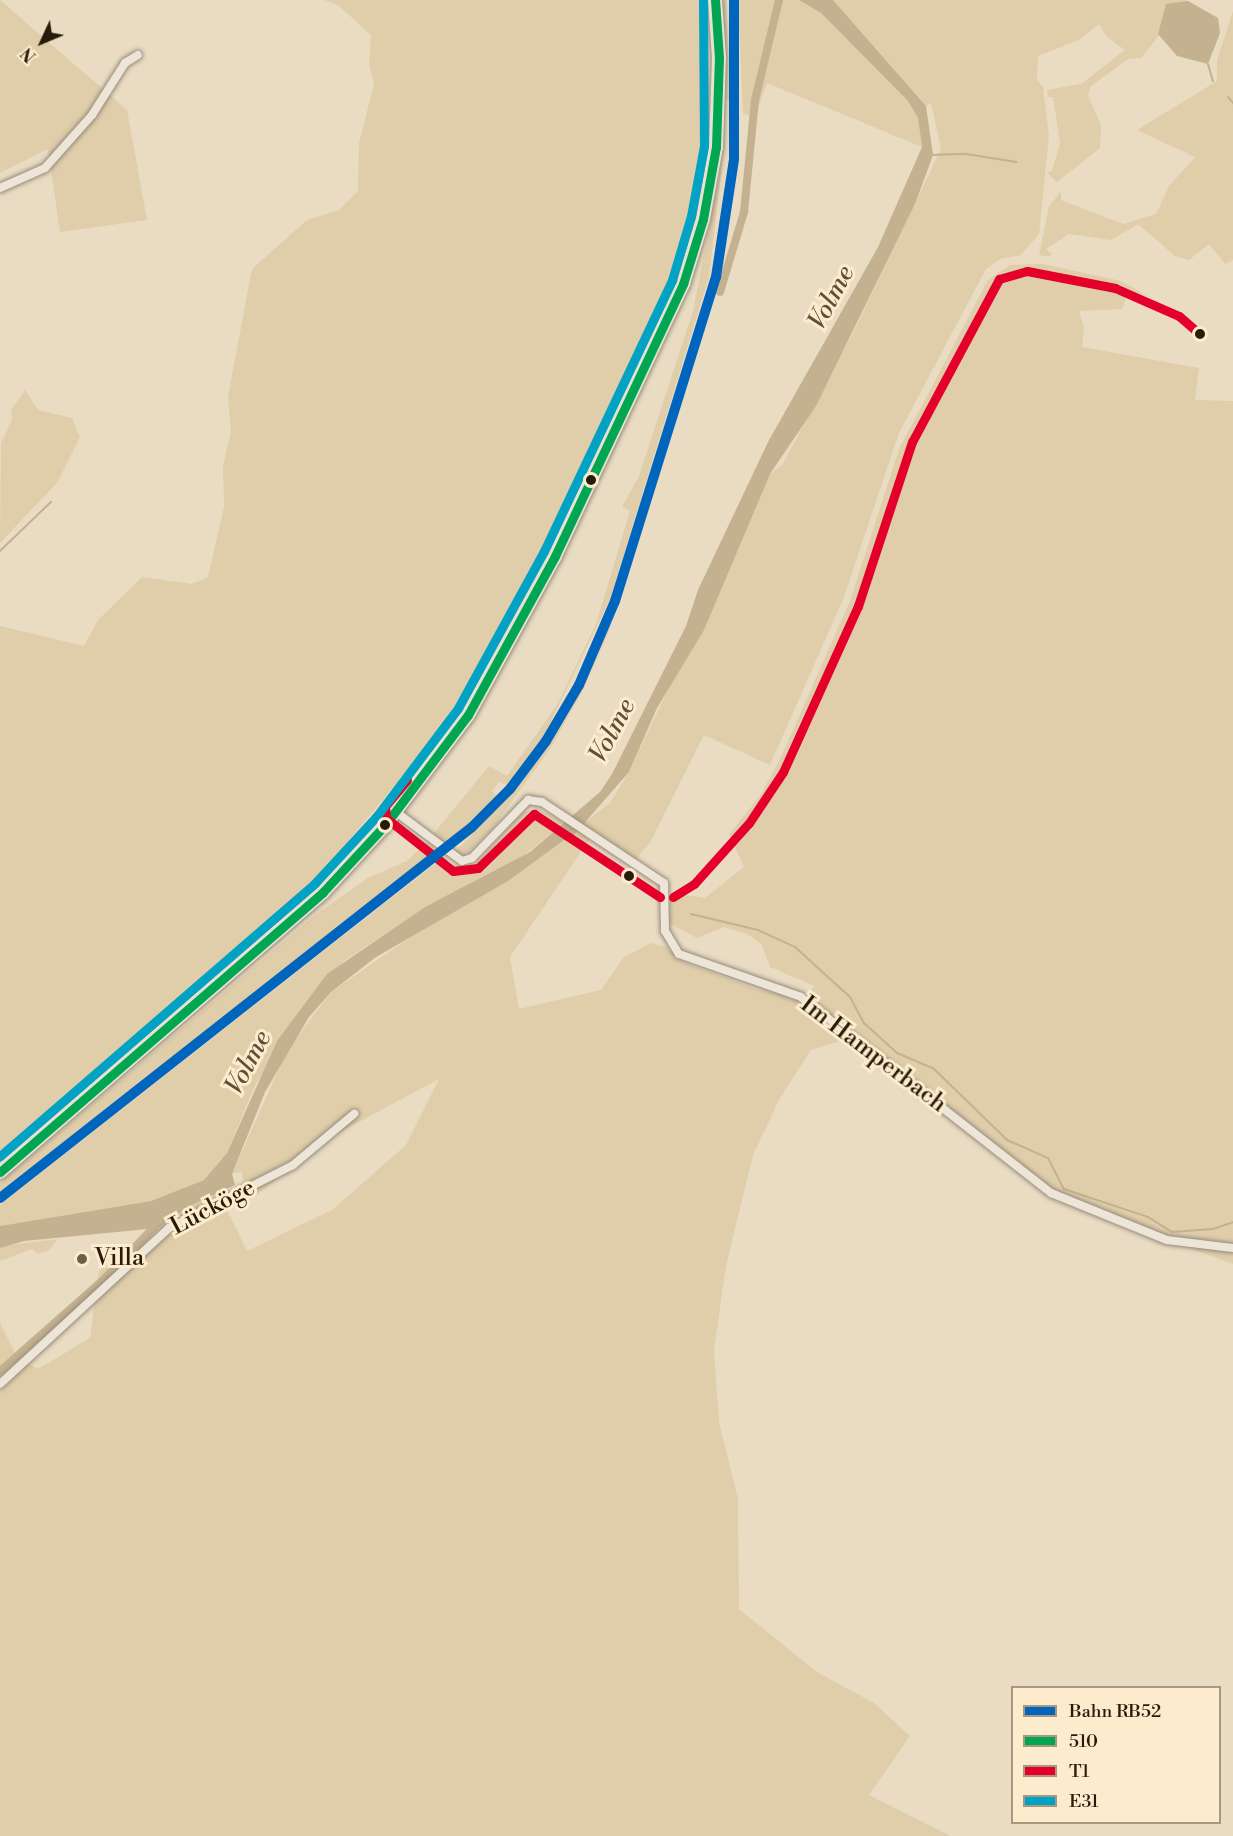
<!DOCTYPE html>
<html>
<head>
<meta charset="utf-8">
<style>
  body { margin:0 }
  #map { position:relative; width:1233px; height:1836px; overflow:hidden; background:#eadcc3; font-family:"Libre Bodoni",serif }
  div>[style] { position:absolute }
  .green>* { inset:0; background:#e0cdaa }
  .water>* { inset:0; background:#c4b18f }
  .stream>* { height:2px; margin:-1px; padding:0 1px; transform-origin:1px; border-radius:1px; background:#c4b18f }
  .canal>* { height:8px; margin:-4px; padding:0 4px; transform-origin:4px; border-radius:4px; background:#c4b18f }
  .roads { filter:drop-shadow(0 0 2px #958c7c) drop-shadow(0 0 2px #958c7c) }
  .minor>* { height:8px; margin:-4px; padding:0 4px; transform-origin:4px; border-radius:4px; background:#ede5d8 }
  .primary>* { height:14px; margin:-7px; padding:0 7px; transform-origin:7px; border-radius:7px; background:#e9e1d2 }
  .bus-1>* { height:9px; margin:-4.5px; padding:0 4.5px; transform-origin:4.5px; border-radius:4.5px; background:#00a651 }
  .bus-2>* { height:9px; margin:-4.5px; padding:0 4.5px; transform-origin:4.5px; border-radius:4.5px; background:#e4002b }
  .bus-3>* { height:9px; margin:-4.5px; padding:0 4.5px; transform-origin:4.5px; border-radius:4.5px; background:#02a2c4 }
  .rail-1>* { height:10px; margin:-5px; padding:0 5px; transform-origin:5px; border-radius:5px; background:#0065bd }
  .dots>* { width:16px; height:16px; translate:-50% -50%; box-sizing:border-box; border:3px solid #fceccd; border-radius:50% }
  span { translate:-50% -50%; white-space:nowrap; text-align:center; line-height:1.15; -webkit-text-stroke:6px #fceccd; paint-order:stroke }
  .street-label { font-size:24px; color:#271c0b }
  .poi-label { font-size:24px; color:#271c0b }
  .left { translate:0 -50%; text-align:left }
  .water-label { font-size:26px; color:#5f5037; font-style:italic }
  .legend { position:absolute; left:1011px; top:1686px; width:210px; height:138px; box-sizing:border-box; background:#fceccd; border:2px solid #a7997f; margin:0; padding:8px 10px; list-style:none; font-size:18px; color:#271c0b }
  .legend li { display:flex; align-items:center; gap:12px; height:30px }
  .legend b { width:30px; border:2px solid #a7997f }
  .north { position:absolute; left:12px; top:12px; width:60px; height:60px; -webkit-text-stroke:4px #fceccd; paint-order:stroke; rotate:226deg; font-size:16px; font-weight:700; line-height:24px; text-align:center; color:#271c0b }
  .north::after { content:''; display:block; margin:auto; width:21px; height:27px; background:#271c0b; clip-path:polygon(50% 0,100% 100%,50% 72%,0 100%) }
</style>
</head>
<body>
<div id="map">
  <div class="green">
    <i style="clip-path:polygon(0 0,127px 110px,147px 220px,60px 232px,48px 149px,0 173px)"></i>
    <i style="clip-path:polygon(324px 0,706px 0,708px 86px,702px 145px,674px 277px,646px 348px,529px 590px,430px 743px,320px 875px,0 1154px,0 626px,84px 646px,98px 620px,142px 577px,192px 584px,208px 577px,224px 507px,223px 466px,231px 431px,228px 397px,252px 269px,307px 220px,339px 210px,358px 191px,359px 143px,374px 84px,369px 64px,371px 35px,338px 5px)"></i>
    <i style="clip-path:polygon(722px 0,727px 0,729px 100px,726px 100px)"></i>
    <i style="clip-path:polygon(738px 0,799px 0,821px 13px,908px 101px,918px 118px,922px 147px,767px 83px,755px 116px,743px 114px)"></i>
    <i style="clip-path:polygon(833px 0,1187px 0,1141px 58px,1128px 59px,1090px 87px,1088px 96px,1101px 125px,1100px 148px,1057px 182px,1047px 173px,1052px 171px,1060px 143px,1053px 97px,1048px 97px,1047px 90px,1081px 84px,1125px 50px,1107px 37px,1099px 24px,1079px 40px,1038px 56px,1037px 80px,1043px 87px,1049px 135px,1039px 234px,1021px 255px,1000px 259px,986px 269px,899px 433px,844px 597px,770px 765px,704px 735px,650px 843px,635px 860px,593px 834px,510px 957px,519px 1009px,601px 990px,624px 957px,651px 943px,666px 947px,683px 962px,756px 989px,800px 998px,815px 986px,770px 967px,762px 945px,749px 935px,724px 927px,697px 938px,667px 922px,671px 893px,705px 898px,744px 867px,729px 834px,760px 796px,781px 757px,850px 601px,899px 449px,988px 280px,1010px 265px,1043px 264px,1121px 281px,1150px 297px,1129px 290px,1122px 309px,1079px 311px,1084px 327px,1082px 347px,1199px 368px,1195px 400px,1233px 401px,1233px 1264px,1053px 1198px,850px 1038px,811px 1050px,780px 1098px,753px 1155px,726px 1266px,714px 1350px,719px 1422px,738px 1499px,739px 1609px,817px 1672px,874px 1703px,910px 1736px,869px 1795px,951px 1836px,0 1836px,0 1323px,17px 1357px,38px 1369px,90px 1338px,99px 1271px,188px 1207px,219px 1194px,247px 1251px,332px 1210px,406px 1145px,439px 1079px,338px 1133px,244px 1204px,242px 1171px,232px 1174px,287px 1051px,331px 992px,434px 921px,507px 881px,610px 803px,629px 772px,770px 474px,782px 465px,853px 333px,941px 149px,931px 103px,926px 106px)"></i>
    <i style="clip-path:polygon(1233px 11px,1233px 260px,1225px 264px,1209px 244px,1189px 260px,1175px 256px,1138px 224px,1147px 219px,1111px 240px,1069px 234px,1046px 249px,1052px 254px,1049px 257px,1039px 255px,1049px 207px,1061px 191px,1061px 200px,1123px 224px,1156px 214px,1169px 186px,1195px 157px,1137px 130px,1217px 81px,1217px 60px)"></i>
    <i style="clip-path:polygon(723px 157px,709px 277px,610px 599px,542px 740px,508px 785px,499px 782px,492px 791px,497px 797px,444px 844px,434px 833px,489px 766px,507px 776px,557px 705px,596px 624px,630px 511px,622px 507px,639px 476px,693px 311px)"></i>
    <i style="clip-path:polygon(25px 390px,38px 410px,72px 418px,80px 437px,57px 483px,0 543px,1px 443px,12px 420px,11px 410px)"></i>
    <i style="clip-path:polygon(630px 564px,609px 631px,584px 688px,552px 746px,492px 829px,465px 855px,455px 852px,512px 792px,548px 744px,594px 659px)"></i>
    <i style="clip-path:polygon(537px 808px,564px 823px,509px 867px,425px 907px,344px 961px,255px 1085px,227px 1153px,204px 1180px,151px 1201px,0 1226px,0 1205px,445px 856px,450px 865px,473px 865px,522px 813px)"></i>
    <i style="clip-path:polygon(427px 842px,437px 850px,0 1192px,0 1183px,315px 915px,368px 878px,407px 861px)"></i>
    <i style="clip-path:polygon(58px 1239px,48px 1251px,38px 1254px,32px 1249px,0 1261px,0 1248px,8px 1245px)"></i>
  </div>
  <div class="water">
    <i style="clip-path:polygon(799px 0,833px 0,926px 106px,933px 155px,915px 204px,816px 406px,770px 474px,704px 630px,657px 708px,629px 772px,573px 836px,575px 842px,564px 840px,508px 881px,376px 957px,331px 992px,309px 1017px,265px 1092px,232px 1174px,235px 1185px,188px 1207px,158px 1228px,24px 1241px,0 1248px,0 1226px,151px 1201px,204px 1180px,227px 1153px,277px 1041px,327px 974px,425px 907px,530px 852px,600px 792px,612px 774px,686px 626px,698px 590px,768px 442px,878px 247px,922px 147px,918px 118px,908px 101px,821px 13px)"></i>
    <i style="clip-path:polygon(1188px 1px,1218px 18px,1220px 33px,1208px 64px,1177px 56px,1158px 34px,1166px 4px)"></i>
  </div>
  <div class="stream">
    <i style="left:1208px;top:64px;width:18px;rotate:74deg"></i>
    <i style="left:1228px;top:97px;width:8px;rotate:50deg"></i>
    <i style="left:930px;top:155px;width:36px;rotate:-2deg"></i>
    <i style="left:966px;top:154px;width:51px;rotate:9.1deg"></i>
    <i style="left:0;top:551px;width:71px;rotate:-43.9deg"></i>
    <i style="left:691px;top:914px;width:69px;rotate:13.4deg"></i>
    <i style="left:758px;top:930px;width:41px;rotate:24.7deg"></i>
    <i style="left:795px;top:947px;width:74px;rotate:42.3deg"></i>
    <i style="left:850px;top:997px;width:30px;rotate:62deg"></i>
    <i style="left:864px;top:1023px;width:45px;rotate:42.3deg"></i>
    <i style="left:897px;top:1053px;width:39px;rotate:23deg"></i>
    <i style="left:933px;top:1068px;width:103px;rotate:44.2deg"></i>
    <i style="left:1007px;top:1140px;width:45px;rotate:23.7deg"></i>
    <i style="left:1048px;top:1158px;width:35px;rotate:63deg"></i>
    <i style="left:1064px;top:1189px;width:89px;rotate:18.4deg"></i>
    <i style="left:1148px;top:1217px;width:28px;rotate:32deg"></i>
    <i style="left:1172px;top:1232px;width:41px;rotate:-4.2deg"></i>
    <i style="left:1213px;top:1229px;width:21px;rotate:-19deg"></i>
  </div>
  <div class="canal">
    <i style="left:720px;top:292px;width:84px;rotate:-73.3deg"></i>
    <i style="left:744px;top:212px;width:113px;rotate:-84.4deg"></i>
    <i style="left:755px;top:100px;width:103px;rotate:-76.5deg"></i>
    <i style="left:0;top:1371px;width:135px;rotate:-41.4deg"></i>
    <i style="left:101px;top:1282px;width:89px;rotate:-45.9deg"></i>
  </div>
  <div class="roads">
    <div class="minor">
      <i style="left:0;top:188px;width:49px;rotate:-24deg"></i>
      <i style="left:45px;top:168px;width:71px;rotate:-48.4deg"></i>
      <i style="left:92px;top:115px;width:62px;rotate:-57.6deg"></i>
      <i style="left:125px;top:63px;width:15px;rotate:-32deg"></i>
      <i style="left:396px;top:812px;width:82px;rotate:36.6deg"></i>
      <i style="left:462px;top:861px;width:10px;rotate:-17deg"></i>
      <i style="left:472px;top:858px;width:81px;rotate:-46deg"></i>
      <i style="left:528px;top:800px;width:14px;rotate:8deg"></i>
      <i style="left:542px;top:802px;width:146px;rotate:33.6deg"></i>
      <i style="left:664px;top:883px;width:48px;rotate:88.8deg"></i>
      <i style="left:665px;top:931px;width:27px;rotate:59deg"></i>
      <i style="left:679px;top:954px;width:129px;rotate:19.4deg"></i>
      <i style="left:801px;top:997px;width:318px;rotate:38.1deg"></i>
      <i style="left:1051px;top:1193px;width:125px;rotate:22.1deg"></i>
      <i style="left:1167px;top:1240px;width:66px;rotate:6.9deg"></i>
      <i style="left:0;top:1384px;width:230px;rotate:-42.7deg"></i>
      <i style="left:169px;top:1228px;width:139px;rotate:-26.9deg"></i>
      <i style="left:293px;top:1165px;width:80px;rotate:-39.9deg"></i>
    </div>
    <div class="primary">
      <i style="left:0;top:1172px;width:427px;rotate:-40.9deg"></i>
      <i style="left:323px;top:892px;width:91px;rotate:-47.2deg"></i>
      <i style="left:385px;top:825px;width:138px;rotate:-53deg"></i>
      <i style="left:468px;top:715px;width:181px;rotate:-61.3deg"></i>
      <i style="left:555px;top:556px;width:301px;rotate:-64.8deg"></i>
      <i style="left:683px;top:284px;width:68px;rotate:-72.9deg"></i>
      <i style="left:703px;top:219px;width:73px;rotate:-79.8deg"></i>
      <i style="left:716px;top:147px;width:89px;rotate:-88.1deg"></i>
      <i style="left:719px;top:58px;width:58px;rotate:-93.9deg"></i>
    </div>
  </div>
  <div class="bus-1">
    <i style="left:0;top:1172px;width:427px;rotate:-40.9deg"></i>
    <i style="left:323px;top:892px;width:91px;rotate:-47.2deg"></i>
    <i style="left:385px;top:825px;width:138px;rotate:-53deg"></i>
    <i style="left:468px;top:715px;width:181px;rotate:-61.3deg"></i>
    <i style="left:555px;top:556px;width:301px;rotate:-64.8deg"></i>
    <i style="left:683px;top:284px;width:68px;rotate:-72.9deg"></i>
    <i style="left:703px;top:219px;width:73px;rotate:-79.8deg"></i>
    <i style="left:716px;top:147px;width:89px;rotate:-88.1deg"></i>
    <i style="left:719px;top:58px;width:58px;rotate:-93.9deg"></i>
  </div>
  <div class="bus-2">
    <i style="left:407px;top:780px;width:34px;rotate:130deg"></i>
    <i style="left:385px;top:806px;width:12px;rotate:85deg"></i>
    <i style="left:386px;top:818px;width:85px;rotate:38.3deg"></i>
    <i style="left:453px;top:871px;width:25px;rotate:-7deg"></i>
    <i style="left:478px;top:868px;width:78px;rotate:-44deg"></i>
    <i style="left:534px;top:814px;width:151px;rotate:33.4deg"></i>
    <i style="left:673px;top:897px;width:25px;rotate:-32deg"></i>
    <i style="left:694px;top:884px;width:82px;rotate:-48deg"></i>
    <i style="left:749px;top:823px;width:61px;rotate:-56.3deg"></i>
    <i style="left:783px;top:772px;width:182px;rotate:-65.7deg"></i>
    <i style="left:858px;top:606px;width:173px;rotate:-71.8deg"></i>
    <i style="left:912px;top:442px;width:185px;rotate:-61.9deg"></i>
    <i style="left:999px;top:279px;width:29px;rotate:-16deg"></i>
    <i style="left:1027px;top:271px;width:90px;rotate:10.9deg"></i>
    <i style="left:1115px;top:288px;width:70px;rotate:23.6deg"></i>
    <i style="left:1179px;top:316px;width:28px;rotate:41deg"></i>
  </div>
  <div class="bus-3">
    <i style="left:0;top:1156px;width:417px;rotate:-40.9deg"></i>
    <i style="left:315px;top:883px;width:90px;rotate:-47.3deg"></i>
    <i style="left:376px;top:817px;width:136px;rotate:-53deg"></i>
    <i style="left:458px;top:708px;width:179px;rotate:-61.3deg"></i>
    <i style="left:544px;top:551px;width:300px;rotate:-64.7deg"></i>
    <i style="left:672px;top:280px;width:67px;rotate:-73.5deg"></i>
    <i style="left:691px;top:216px;width:71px;rotate:-79.5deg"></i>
    <i style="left:704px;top:146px;width:145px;rotate:-90.4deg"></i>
  </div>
  <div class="rail-1">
    <i style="left:0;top:1198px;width:600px;rotate:-38.17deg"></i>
    <i style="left:472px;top:827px;width:54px;rotate:-45deg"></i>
    <i style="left:510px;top:789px;width:60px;rotate:-53.1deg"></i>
    <i style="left:546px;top:741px;width:65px;rotate:-59.5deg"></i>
    <i style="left:579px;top:685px;width:91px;rotate:-66.8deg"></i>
    <i style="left:615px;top:601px;width:339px;rotate:-72.7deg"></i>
    <i style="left:716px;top:277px;width:119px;rotate:-81.3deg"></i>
    <i style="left:734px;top:159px;width:159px;rotate:-90deg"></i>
  </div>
  <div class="dots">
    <i style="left:1200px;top:334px;background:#271c0b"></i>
    <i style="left:591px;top:480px;background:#271c0b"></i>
    <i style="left:385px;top:825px;background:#271c0b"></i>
    <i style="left:629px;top:876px;background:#271c0b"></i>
    <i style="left:82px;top:1259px;background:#6b5f4b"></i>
  </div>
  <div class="street-label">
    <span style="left:873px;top:1055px;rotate:37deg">Im Hamperbach</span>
    <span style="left:213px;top:1208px;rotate:-28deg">Lücköge</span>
  </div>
  <div class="poi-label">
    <span class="left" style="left:94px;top:1259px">Villa</span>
  </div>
  <div class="water-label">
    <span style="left:832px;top:298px;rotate:-62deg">Volme</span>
    <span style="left:613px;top:731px;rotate:-62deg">Volme</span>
    <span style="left:249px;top:1063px;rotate:-62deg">Volme</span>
  </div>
  <ul class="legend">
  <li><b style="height:8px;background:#0065bd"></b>Bahn RB52</li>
  <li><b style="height:8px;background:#00a651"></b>510</li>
  <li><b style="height:8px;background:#e4002b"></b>T1</li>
  <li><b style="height:8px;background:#02a2c4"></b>E31</li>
  </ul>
  <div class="north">N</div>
</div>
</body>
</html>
